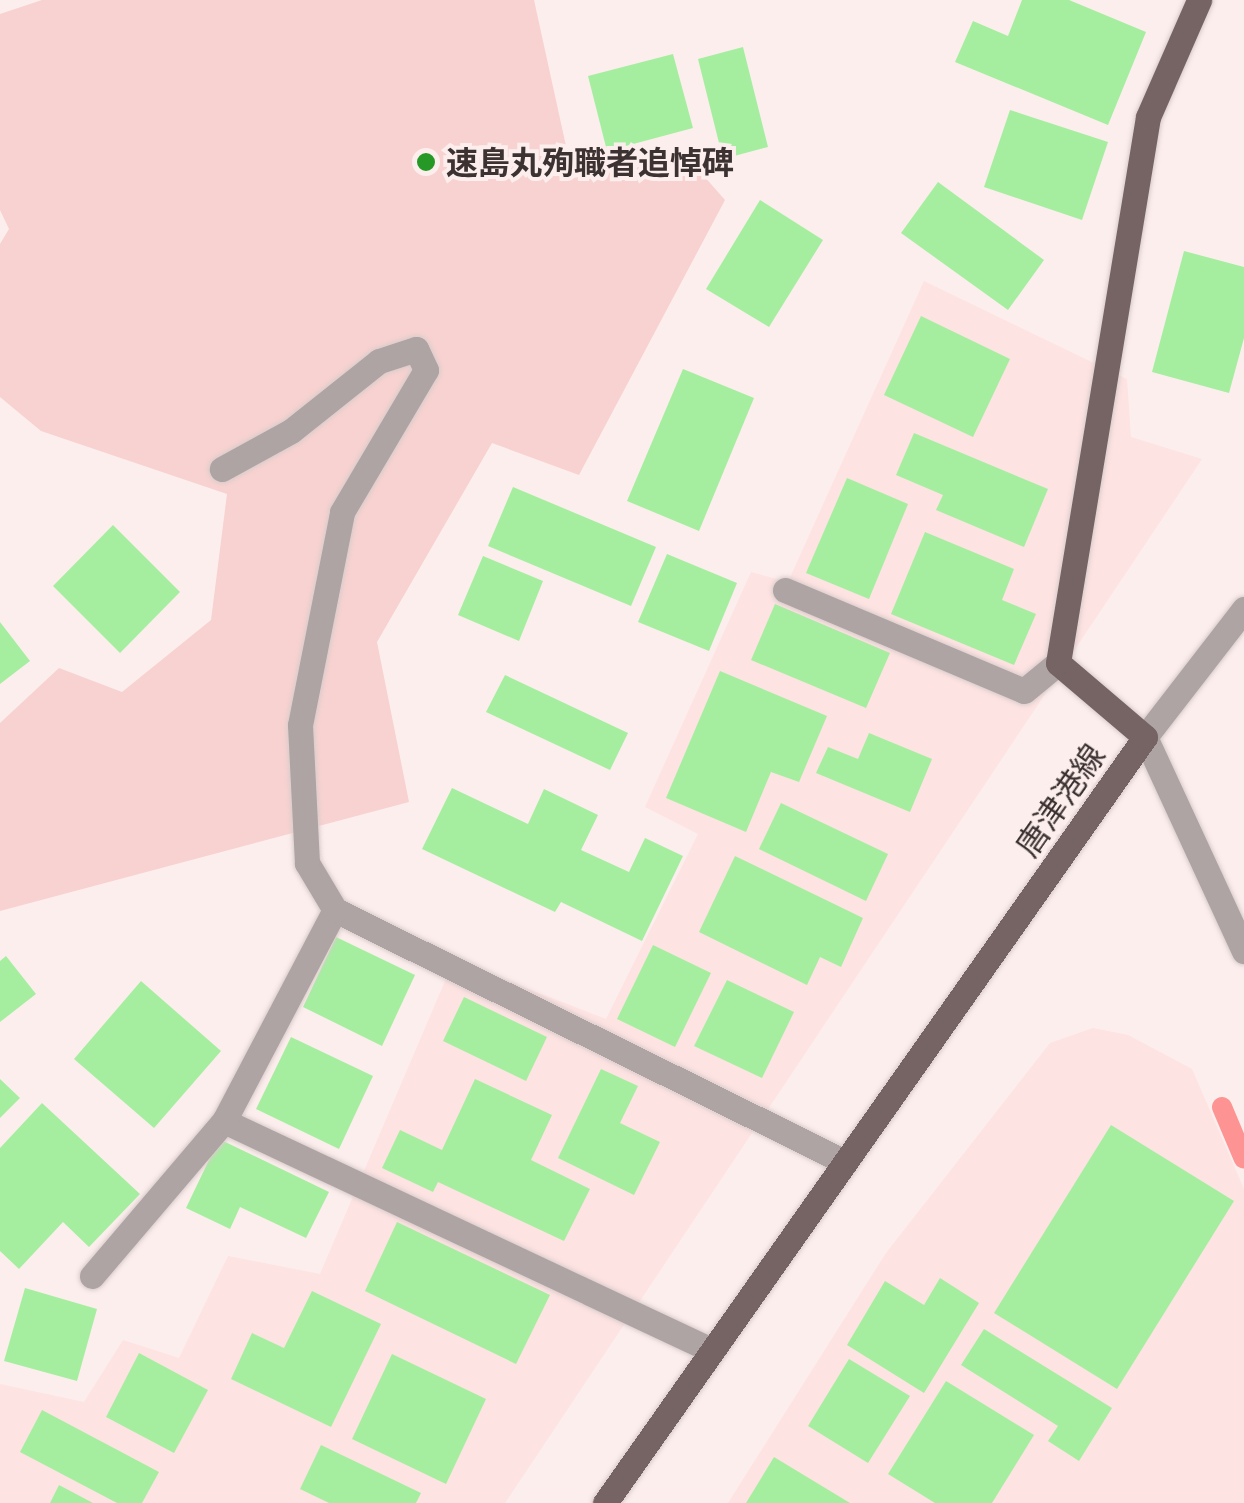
<!DOCTYPE html>
<html>
<head>
<meta charset="utf-8">
<style>
  body { margin:0 }
  #map { position:relative; width:1244px; height:1503px; overflow:hidden; background:#fceeed; font-family:Quicksand,"Noto Sans JP",sans-serif }
  div>[style] { position:absolute }
  .built>* { inset:0; background:#fde3e2 }
  .green>* { inset:0; background:#f7d2d0 }
  .stream>* { height:20px; margin:-10px; padding:0 10px; transform-origin:10px; border-radius:10px; background:#fd9392 }
  .building>* { inset:0; background:#a5eea0 }
  .roads { filter:drop-shadow(0 0 2px #d9cccb) drop-shadow(0 0 2px #d9cccb) }
  .minor>* { height:25px; margin:-12.5px; padding:0 12.5px; transform-origin:12.5px; border-radius:12.5px; background:#aea4a3 }
  .major>* { height:25px; margin:-12.5px; padding:0 12.5px; transform-origin:12.5px; border-radius:12.5px; background:#756463 }
  .dots>* { width:28px; height:28px; translate:-50% -50%; box-sizing:border-box; border:5px solid #fceeed; border-radius:50% }
  span { translate:-50% -50%; white-space:nowrap; text-align:center; line-height:1.15; -webkit-text-stroke:8px #fceeed; paint-order:stroke }
  .poi-label { font-size:32px; color:#3b3231; font-weight:700 }
  .left { translate:0 -50%; text-align:left }
  .street-label { font-size:32px; color:#3b3231 }
</style>
</head>
<body>
<div id="map">
  <div class="built">
    <i style="clip-path:polygon(924px 281px,1127px 379px,1131px 437px,1202px 459px,505px 1503px,0 1503px,0 1384px,84px 1402px,123px 1340px,179px 1358px,228px 1256px,320px 1274px,454px 960px,606px 1019px,698px 834px,645px 807px,751px 572px,788px 582px)"></i>
    <i style="clip-path:polygon(1093px 1028px,1128px 1035px,1192px 1069px,1244px 1189px,1244px 1503px,728px 1503px,886px 1253px,1050px 1043px)"></i>
  </div>
  <div class="green">
    <i style="clip-path:polygon(42px 0,534px 0,573px 178px,689px 159px,725px 200px,579px 475px,492px 443px,377px 642px,409px 802px,0 911px,0 723px,59px 668px,122px 692px,211px 620px,227px 494px,41px 431px,0 397px,0 244px,9px 229px,0 210px,0 14px)"></i>
  </div>
  <div class="stream">
    <i style="left:1222px;top:1107px;width:56px;rotate:67.1deg"></i>
  </div>
  <div class="building">
    <i style="clip-path:polygon(1022px 0,1069px 0,1146px 32px,1108px 125px,955px 62px,973px 21px,1008px 36px)"></i>
    <i style="clip-path:polygon(743px 47px,768px 147px,723px 159px,698px 59px)"></i>
    <i style="clip-path:polygon(673px 54px,693px 128px,607px 151px,588px 76px)"></i>
    <i style="clip-path:polygon(1010px 110px,1108px 142px,1082px 220px,984px 187px)"></i>
    <i style="clip-path:polygon(938px 182px,1044px 260px,1008px 310px,901px 233px)"></i>
    <i style="clip-path:polygon(760px 200px,823px 240px,769px 327px,706px 289px)"></i>
    <i style="clip-path:polygon(1184px 251px,1244px 267px,1244px 338px,1229px 393px,1152px 372px)"></i>
    <i style="clip-path:polygon(921px 316px,1010px 359px,973px 437px,884px 395px)"></i>
    <i style="clip-path:polygon(683px 369px,754px 398px,699px 531px,627px 501px)"></i>
    <i style="clip-path:polygon(914px 433px,1048px 489px,1024px 547px,936px 510px,943px 495px,896px 475px)"></i>
    <i style="clip-path:polygon(847px 478px,908px 504px,869px 599px,806px 573px)"></i>
    <i style="clip-path:polygon(513px 487px,656px 547px,631px 606px,488px 546px)"></i>
    <i style="clip-path:polygon(113px 525px,180px 592px,120px 653px,53px 586px)"></i>
    <i style="clip-path:polygon(925px 532px,1014px 569px,1002px 600px,1036px 614px,1014px 665px,891px 614px)"></i>
    <i style="clip-path:polygon(667px 554px,737px 583px,709px 651px,638px 622px)"></i>
    <i style="clip-path:polygon(483px 556px,543px 581px,519px 641px,458px 615px)"></i>
    <i style="clip-path:polygon(775px 604px,890px 653px,866px 708px,751px 660px)"></i>
    <i style="clip-path:polygon(0 622px,30px 661px,0 684px)"></i>
    <i style="clip-path:polygon(720px 671px,827px 716px,799px 782px,771px 772px,746px 832px,666px 798px)"></i>
    <i style="clip-path:polygon(505px 675px,628px 733px,610px 770px,486px 712px)"></i>
    <i style="clip-path:polygon(869px 733px,932px 759px,910px 812px,816px 773px,828px 747px,858px 759px)"></i>
    <i style="clip-path:polygon(452px 788px,528px 824px,544px 789px,598px 815px,581px 850px,629px 872px,645px 838px,683px 856px,642px 941px,561px 902px,555px 912px,422px 849px)"></i>
    <i style="clip-path:polygon(781px 803px,888px 854px,866px 901px,759px 849px)"></i>
    <i style="clip-path:polygon(735px 856px,863px 918px,841px 967px,820px 957px,807px 985px,699px 932px)"></i>
    <i style="clip-path:polygon(336px 937px,415px 975px,382px 1046px,303px 1007px)"></i>
    <i style="clip-path:polygon(653px 945px,711px 973px,675px 1047px,617px 1019px)"></i>
    <i style="clip-path:polygon(6px 956px,36px 994px,0 1022px,0 961px)"></i>
    <i style="clip-path:polygon(727px 980px,794px 1012px,762px 1078px,694px 1046px)"></i>
    <i style="clip-path:polygon(141px 981px,221px 1051px,154px 1128px,74px 1059px)"></i>
    <i style="clip-path:polygon(464px 997px,547px 1037px,526px 1081px,443px 1041px)"></i>
    <i style="clip-path:polygon(291px 1037px,373px 1076px,339px 1149px,256px 1109px)"></i>
    <i style="clip-path:polygon(601px 1069px,638px 1086px,620px 1123px,660px 1142px,634px 1195px,558px 1158px)"></i>
    <i style="clip-path:polygon(0 1079px,20px 1098px,0 1118px)"></i>
    <i style="clip-path:polygon(475px 1079px,552px 1115px,531px 1160px,590px 1189px,564px 1241px,438px 1182px,433px 1192px,382px 1168px,400px 1130px,442px 1150px)"></i>
    <i style="clip-path:polygon(42px 1103px,140px 1194px,89px 1247px,63px 1222px,19px 1269px,0 1251px,0 1148px)"></i>
    <i style="clip-path:polygon(1111px 1125px,1234px 1201px,1117px 1389px,994px 1313px)"></i>
    <i style="clip-path:polygon(219px 1139px,329px 1192px,306px 1238px,240px 1207px,230px 1229px,186px 1208px)"></i>
    <i style="clip-path:polygon(397px 1222px,550px 1295px,516px 1364px,365px 1291px)"></i>
    <i style="clip-path:polygon(940px 1278px,979px 1303px,924px 1393px,847px 1345px,885px 1281px,924px 1305px)"></i>
    <i style="clip-path:polygon(25px 1288px,97px 1309px,77px 1381px,4px 1361px)"></i>
    <i style="clip-path:polygon(312px 1291px,381px 1324px,331px 1427px,231px 1379px,252px 1333px,284px 1348px)"></i>
    <i style="clip-path:polygon(984px 1329px,1112px 1408px,1079px 1461px,1048px 1441px,1058px 1426px,961px 1365px)"></i>
    <i style="clip-path:polygon(139px 1353px,208px 1390px,174px 1453px,106px 1417px)"></i>
    <i style="clip-path:polygon(392px 1354px,486px 1399px,446px 1484px,352px 1439px)"></i>
    <i style="clip-path:polygon(849px 1359px,910px 1396px,868px 1463px,808px 1426px)"></i>
    <i style="clip-path:polygon(946px 1381px,1034px 1435px,992px 1503px,935px 1503px,888px 1474px)"></i>
    <i style="clip-path:polygon(42px 1410px,159px 1472px,142px 1503px,117px 1503px,20px 1452px)"></i>
    <i style="clip-path:polygon(321px 1445px,421px 1493px,416px 1503px,329px 1503px,300px 1489px)"></i>
    <i style="clip-path:polygon(774px 1457px,850px 1503px,746px 1503px)"></i>
    <i style="clip-path:polygon(59px 1485px,93px 1503px,50px 1503px)"></i>
  </div>
  <div class="roads">
    <div class="minor">
      <i style="left:785px;top:590px;width:259px;rotate:22.9deg"></i>
      <i style="left:1024px;top:691px;width:44px;rotate:-39.5deg"></i>
      <i style="left:1244px;top:609px;width:162px;rotate:127.7deg"></i>
      <i style="left:1145px;top:737px;width:236px;rotate:65.2deg"></i>
      <i style="left:335px;top:910px;width:567px;rotate:26.29deg"></i>
      <i style="left:224px;top:1121px;width:538px;rotate:25.18deg"></i>
      <i style="left:92px;top:1276px;width:204px;rotate:-49.6deg"></i>
      <i style="left:224px;top:1121px;width:238px;rotate:-62.3deg"></i>
      <i style="left:335px;top:910px;width:55px;rotate:-120.8deg"></i>
      <i style="left:307px;top:863px;width:138px;rotate:-92.9deg"></i>
      <i style="left:300px;top:725px;width:217px;rotate:-78.8deg"></i>
      <i style="left:342px;top:512px;width:165px;rotate:-59.4deg"></i>
      <i style="left:426px;top:370px;width:23px;rotate:-115deg"></i>
      <i style="left:416px;top:349px;width:39px;rotate:162deg"></i>
      <i style="left:379px;top:361px;width:112px;rotate:141.5deg"></i>
      <i style="left:291px;top:431px;width:79px;rotate:151.2deg"></i>
    </div>
    <div class="major">
      <i style="left:605px;top:1503px;width:937px;rotate:-54.82deg"></i>
      <i style="left:1145px;top:737px;width:114px;rotate:-139.6deg"></i>
      <i style="left:1058px;top:663px;width:553px;rotate:-80.64deg"></i>
      <i style="left:1148px;top:117px;width:128px;rotate:-66.4deg"></i>
    </div>
  </div>
  <div class="dots">
    <i style="left:426px;top:162px;background:#259826"></i>
  </div>
  <div class="poi-label">
    <span class="left" style="left:446px;top:162px">速島丸殉職者追悼碑</span>
  </div>
  <div class="street-label">
    <span style="left:1060px;top:800px;rotate:-55deg">唐津港線</span>
  </div>
</div>
</body>
</html>
